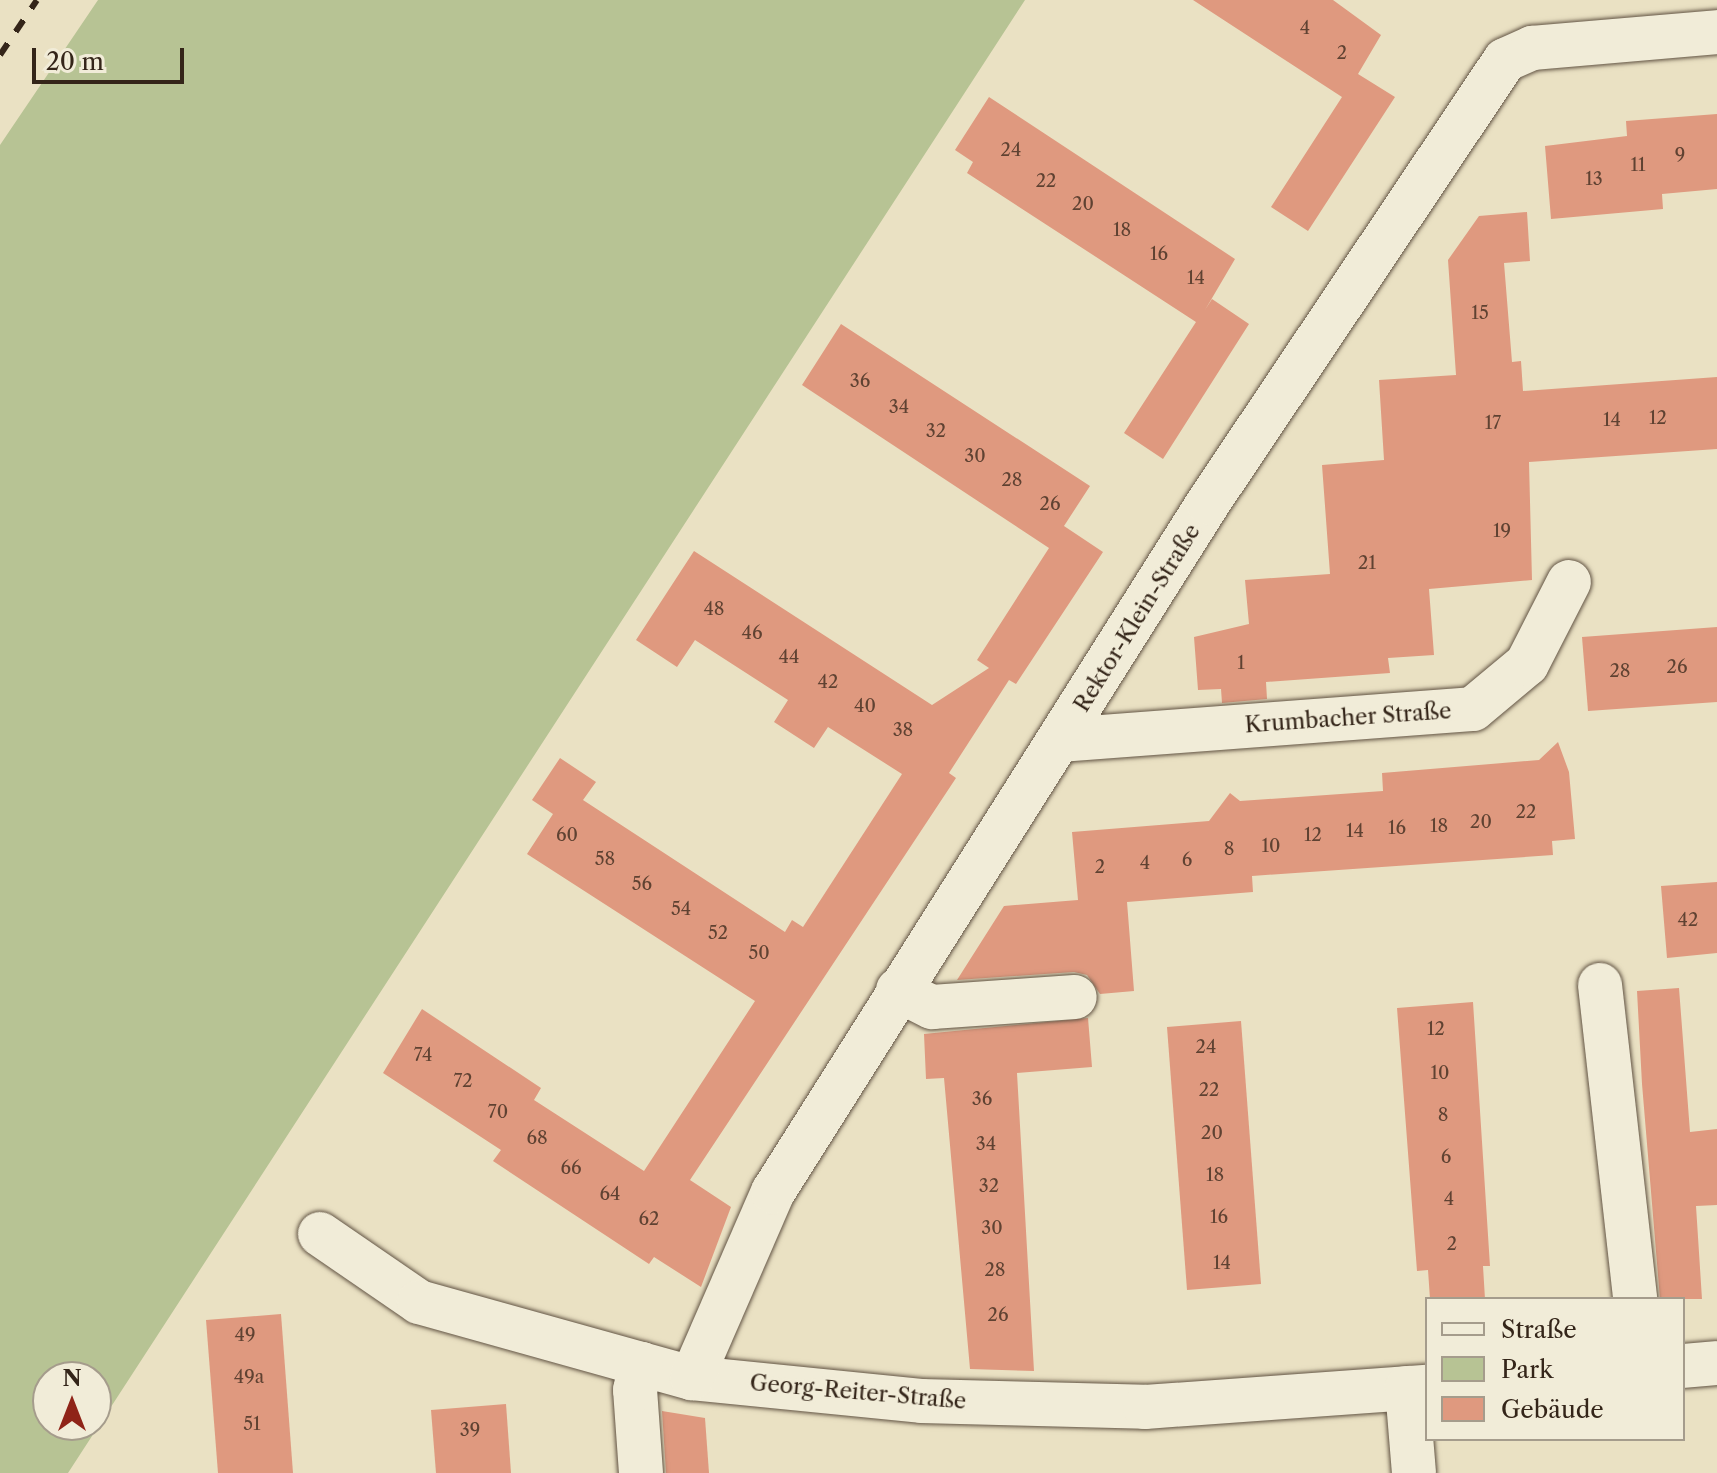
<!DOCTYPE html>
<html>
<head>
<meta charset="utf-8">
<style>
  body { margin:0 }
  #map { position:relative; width:1717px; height:1473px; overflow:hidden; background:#eae1c3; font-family:"Libre Caslon Text",serif }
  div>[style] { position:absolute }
  .green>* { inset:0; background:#b7c394 }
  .building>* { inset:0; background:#df997f }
  .roads { filter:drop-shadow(0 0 2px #625444) drop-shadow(0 0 2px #625444) }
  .minor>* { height:44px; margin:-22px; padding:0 22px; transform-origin:22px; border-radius:22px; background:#f1ecd8 }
  .rail>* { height:6px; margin-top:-3px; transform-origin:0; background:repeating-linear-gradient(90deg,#342519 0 14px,transparent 0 28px) }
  span { translate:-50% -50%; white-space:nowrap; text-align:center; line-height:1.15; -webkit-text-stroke:6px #f1ecd8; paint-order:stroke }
  .number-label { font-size:18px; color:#5f4232 }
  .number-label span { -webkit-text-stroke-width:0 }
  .street-label { font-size:22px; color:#342519 }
  .legend { position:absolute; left:1425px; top:1297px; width:260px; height:144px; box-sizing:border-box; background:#f1ecd8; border:2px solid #a59c8c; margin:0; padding:10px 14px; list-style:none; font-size:24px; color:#342519 }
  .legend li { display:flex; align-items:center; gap:16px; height:40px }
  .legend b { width:40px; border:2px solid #a59c8c }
  .north { position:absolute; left:32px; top:1361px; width:80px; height:80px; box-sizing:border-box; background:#f1ecd8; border:2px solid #a59c8c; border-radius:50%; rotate:0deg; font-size:22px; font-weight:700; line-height:32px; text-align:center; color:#342519 }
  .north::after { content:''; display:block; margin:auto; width:28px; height:36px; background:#8f2418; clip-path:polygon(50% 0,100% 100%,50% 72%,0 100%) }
  .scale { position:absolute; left:32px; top:48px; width:152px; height:36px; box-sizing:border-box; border:4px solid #342519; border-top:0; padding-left:10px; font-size:24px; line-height:28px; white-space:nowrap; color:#342519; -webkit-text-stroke:6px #f1ecd8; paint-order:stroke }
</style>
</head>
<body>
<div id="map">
  <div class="green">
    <i style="clip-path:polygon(evenodd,98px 0,1025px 0,68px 1473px,0 1473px,0 145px,98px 0,48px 1377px,96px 1377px,96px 1425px,48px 1425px,48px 1377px)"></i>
  </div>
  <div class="building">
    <i style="clip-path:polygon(1193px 0,1333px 0,1381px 35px,1358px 74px,1395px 97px,1308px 231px,1271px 207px,1342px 97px)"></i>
    <i style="clip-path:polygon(989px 97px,1235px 259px,1205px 310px,1212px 299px,1249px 324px,1163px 459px,1124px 433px,1196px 322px,967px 173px,973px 162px,955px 150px)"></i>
    <i style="clip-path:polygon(1717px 114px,1717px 189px,1662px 194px,1663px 209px,1551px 219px,1545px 146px,1627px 136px,1626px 121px)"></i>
    <i style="clip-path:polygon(1527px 212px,1530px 261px,1504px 263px,1512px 362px,1521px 361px,1523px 391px,1717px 377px,1717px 449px,1529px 462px,1532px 580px,1429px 589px,1434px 655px,1388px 658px,1390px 673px,1266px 682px,1267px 699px,1222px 703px,1221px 689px,1198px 690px,1194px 637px,1249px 624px,1245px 580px,1330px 574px,1322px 465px,1384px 460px,1379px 380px,1456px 375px,1448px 260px,1479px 216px)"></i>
    <i style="clip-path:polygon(841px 324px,1090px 486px,1064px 526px,1103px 552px,1016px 684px,1009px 680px,949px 773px,956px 778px,690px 1180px,731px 1207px,701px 1287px,654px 1257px,649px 1264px,493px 1161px,501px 1150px,383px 1073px,422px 1009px,541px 1088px,534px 1100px,644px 1171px,755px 1001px,527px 854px,553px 814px,532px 800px,560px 758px,596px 782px,583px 800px,785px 932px,792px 920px,803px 927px,902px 774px,828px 727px,814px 748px,774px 722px,788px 700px,695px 640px,677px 667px,636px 640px,694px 551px,932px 705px,989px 668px,977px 660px,1049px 548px,802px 385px)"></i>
    <i style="clip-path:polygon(1717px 627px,1717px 702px,1588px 711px,1582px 637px)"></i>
    <i style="clip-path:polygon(1558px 742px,1569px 772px,1575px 839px,1552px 841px,1553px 855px,1252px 876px,1253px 892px,1127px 902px,1134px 991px,1100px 994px,1087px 975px,1074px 972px,957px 980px,1004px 906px,1078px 900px,1072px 832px,1209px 821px,1230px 793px,1240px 801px,1383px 791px,1382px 773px,1539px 760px)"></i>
    <i style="clip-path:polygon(1717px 882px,1717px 953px,1667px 958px,1661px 886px)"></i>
    <i style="clip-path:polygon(1679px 988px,1690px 1132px,1717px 1129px,1717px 1205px,1696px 1206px,1702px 1299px,1660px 1299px,1642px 1084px,1637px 991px)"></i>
    <i style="clip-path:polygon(1473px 1002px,1490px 1266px,1483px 1266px,1485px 1299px,1430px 1299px,1428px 1270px,1417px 1271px,1397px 1008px)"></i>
    <i style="clip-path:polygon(1088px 1018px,1092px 1067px,1017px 1073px,1034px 1371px,970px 1369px,944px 1078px,926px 1079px,924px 1034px)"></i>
    <i style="clip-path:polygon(1241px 1021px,1261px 1284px,1187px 1290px,1167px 1027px)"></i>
    <i style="clip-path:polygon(281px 1314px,293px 1473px,218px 1473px,206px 1320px)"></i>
    <i style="clip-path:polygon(506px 1404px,511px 1473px,436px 1473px,431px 1410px)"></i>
    <i style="clip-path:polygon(662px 1411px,705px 1418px,709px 1473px,666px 1473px)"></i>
  </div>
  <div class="roads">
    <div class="minor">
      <i style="left:1061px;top:740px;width:413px;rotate:-4.3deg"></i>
      <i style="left:1473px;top:709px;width:70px;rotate:-39.8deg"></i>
      <i style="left:1527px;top:664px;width:92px;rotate:-62.9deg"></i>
      <i style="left:1600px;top:985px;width:316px;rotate:83.6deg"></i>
      <i style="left:898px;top:990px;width:38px;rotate:27deg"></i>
      <i style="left:932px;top:1007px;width:143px;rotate:-4deg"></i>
      <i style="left:320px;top:1234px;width:120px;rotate:34.5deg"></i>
      <i style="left:419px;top:1302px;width:283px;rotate:15.6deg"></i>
      <i style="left:692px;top:1378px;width:230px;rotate:5.7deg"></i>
      <i style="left:921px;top:1401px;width:224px;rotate:1.5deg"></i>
      <i style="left:1145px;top:1407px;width:283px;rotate:-4.1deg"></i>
      <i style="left:1683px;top:1366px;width:34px;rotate:-5deg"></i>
      <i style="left:692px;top:1378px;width:203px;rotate:-66.5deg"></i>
      <i style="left:773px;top:1192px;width:815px;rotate:-57.73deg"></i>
      <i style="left:1208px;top:503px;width:533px;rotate:-56.16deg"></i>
      <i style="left:1505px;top:60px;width:30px;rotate:-24deg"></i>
      <i style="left:1532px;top:48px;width:186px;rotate:-4.9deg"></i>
      <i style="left:1407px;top:1388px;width:85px;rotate:85.3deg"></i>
      <i style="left:641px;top:1473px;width:83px;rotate:-94.1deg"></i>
      <i style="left:635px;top:1390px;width:27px;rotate:-77deg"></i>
    </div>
  </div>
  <div class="rail">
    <i style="left:0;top:55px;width:66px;rotate:-56.1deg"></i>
  </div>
  <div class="number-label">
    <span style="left:1305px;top:28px">4</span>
    <span style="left:1342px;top:53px">2</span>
    <span style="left:1011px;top:150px">24</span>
    <span style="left:1680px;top:155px">9</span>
    <span style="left:1638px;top:165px">11</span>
    <span style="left:1594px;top:179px">13</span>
    <span style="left:1046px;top:181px">22</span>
    <span style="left:1083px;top:204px">20</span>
    <span style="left:1122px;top:230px">18</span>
    <span style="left:1159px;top:254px">16</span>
    <span style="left:1196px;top:278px">14</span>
    <span style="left:1480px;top:313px">15</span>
    <span style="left:860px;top:381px">36</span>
    <span style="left:899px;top:407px">34</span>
    <span style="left:1658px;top:418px">12</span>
    <span style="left:1612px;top:420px">14</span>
    <span style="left:1493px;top:423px">17</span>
    <span style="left:936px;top:431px">32</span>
    <span style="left:975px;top:456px">30</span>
    <span style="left:1012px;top:480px">28</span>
    <span style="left:1050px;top:504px">26</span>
    <span style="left:1502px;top:531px">19</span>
    <span style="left:1367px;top:563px">21</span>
    <span style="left:714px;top:609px">48</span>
    <span style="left:752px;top:633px">46</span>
    <span style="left:789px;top:657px">44</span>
    <span style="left:1241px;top:663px">1</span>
    <span style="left:1677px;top:667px">26</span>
    <span style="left:1620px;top:671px">28</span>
    <span style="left:828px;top:682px">42</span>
    <span style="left:865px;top:706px">40</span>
    <span style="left:903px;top:730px">38</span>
    <span style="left:1526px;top:812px">22</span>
    <span style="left:1481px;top:822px">20</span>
    <span style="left:1439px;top:826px">18</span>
    <span style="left:1397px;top:828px">16</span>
    <span style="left:1355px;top:831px">14</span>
    <span style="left:567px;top:835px">60</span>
    <span style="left:1313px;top:835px">12</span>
    <span style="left:1271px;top:846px">10</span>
    <span style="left:1229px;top:849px">8</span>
    <span style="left:605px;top:859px">58</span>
    <span style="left:1187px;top:860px">6</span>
    <span style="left:1145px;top:863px">4</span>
    <span style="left:1100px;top:867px">2</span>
    <span style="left:642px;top:884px">56</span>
    <span style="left:681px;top:909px">54</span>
    <span style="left:1688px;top:920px">42</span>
    <span style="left:718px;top:933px">52</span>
    <span style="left:759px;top:953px">50</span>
    <span style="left:1436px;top:1029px">12</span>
    <span style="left:1206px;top:1047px">24</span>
    <span style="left:423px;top:1055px">74</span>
    <span style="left:1440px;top:1073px">10</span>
    <span style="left:463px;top:1081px">72</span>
    <span style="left:1209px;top:1090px">22</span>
    <span style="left:982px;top:1099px">36</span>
    <span style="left:498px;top:1112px">70</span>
    <span style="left:1443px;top:1115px">8</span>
    <span style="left:1212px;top:1133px">20</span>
    <span style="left:537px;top:1138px">68</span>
    <span style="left:986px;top:1144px">34</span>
    <span style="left:1446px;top:1157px">6</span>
    <span style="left:571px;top:1168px">66</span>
    <span style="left:1215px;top:1175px">18</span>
    <span style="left:989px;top:1186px">32</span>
    <span style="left:610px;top:1194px">64</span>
    <span style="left:1449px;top:1199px">4</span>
    <span style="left:1219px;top:1217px">16</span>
    <span style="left:649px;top:1219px">62</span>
    <span style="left:992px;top:1228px">30</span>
    <span style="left:1452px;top:1244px">2</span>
    <span style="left:1222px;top:1263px">14</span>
    <span style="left:995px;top:1270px">28</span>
    <span style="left:998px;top:1315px">26</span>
    <span style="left:245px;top:1335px">49</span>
    <span style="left:249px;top:1377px">49a</span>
    <span style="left:252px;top:1424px">51</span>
    <span style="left:470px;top:1430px">39</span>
  </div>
  <div class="street-label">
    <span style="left:1137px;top:618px;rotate:-58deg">Rektor-Klein-Straße</span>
    <span style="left:1348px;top:718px;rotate:-4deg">Krumbacher Straße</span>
    <span style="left:858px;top:1392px;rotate:5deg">Georg-Reiter-Straße</span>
  </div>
  <ul class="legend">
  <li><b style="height:10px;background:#f1ecd8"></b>Straße</li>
  <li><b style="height:22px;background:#b7c394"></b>Park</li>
  <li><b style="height:22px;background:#df997f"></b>Gebäude</li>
  </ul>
  <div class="north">N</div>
  <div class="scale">20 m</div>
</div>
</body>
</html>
